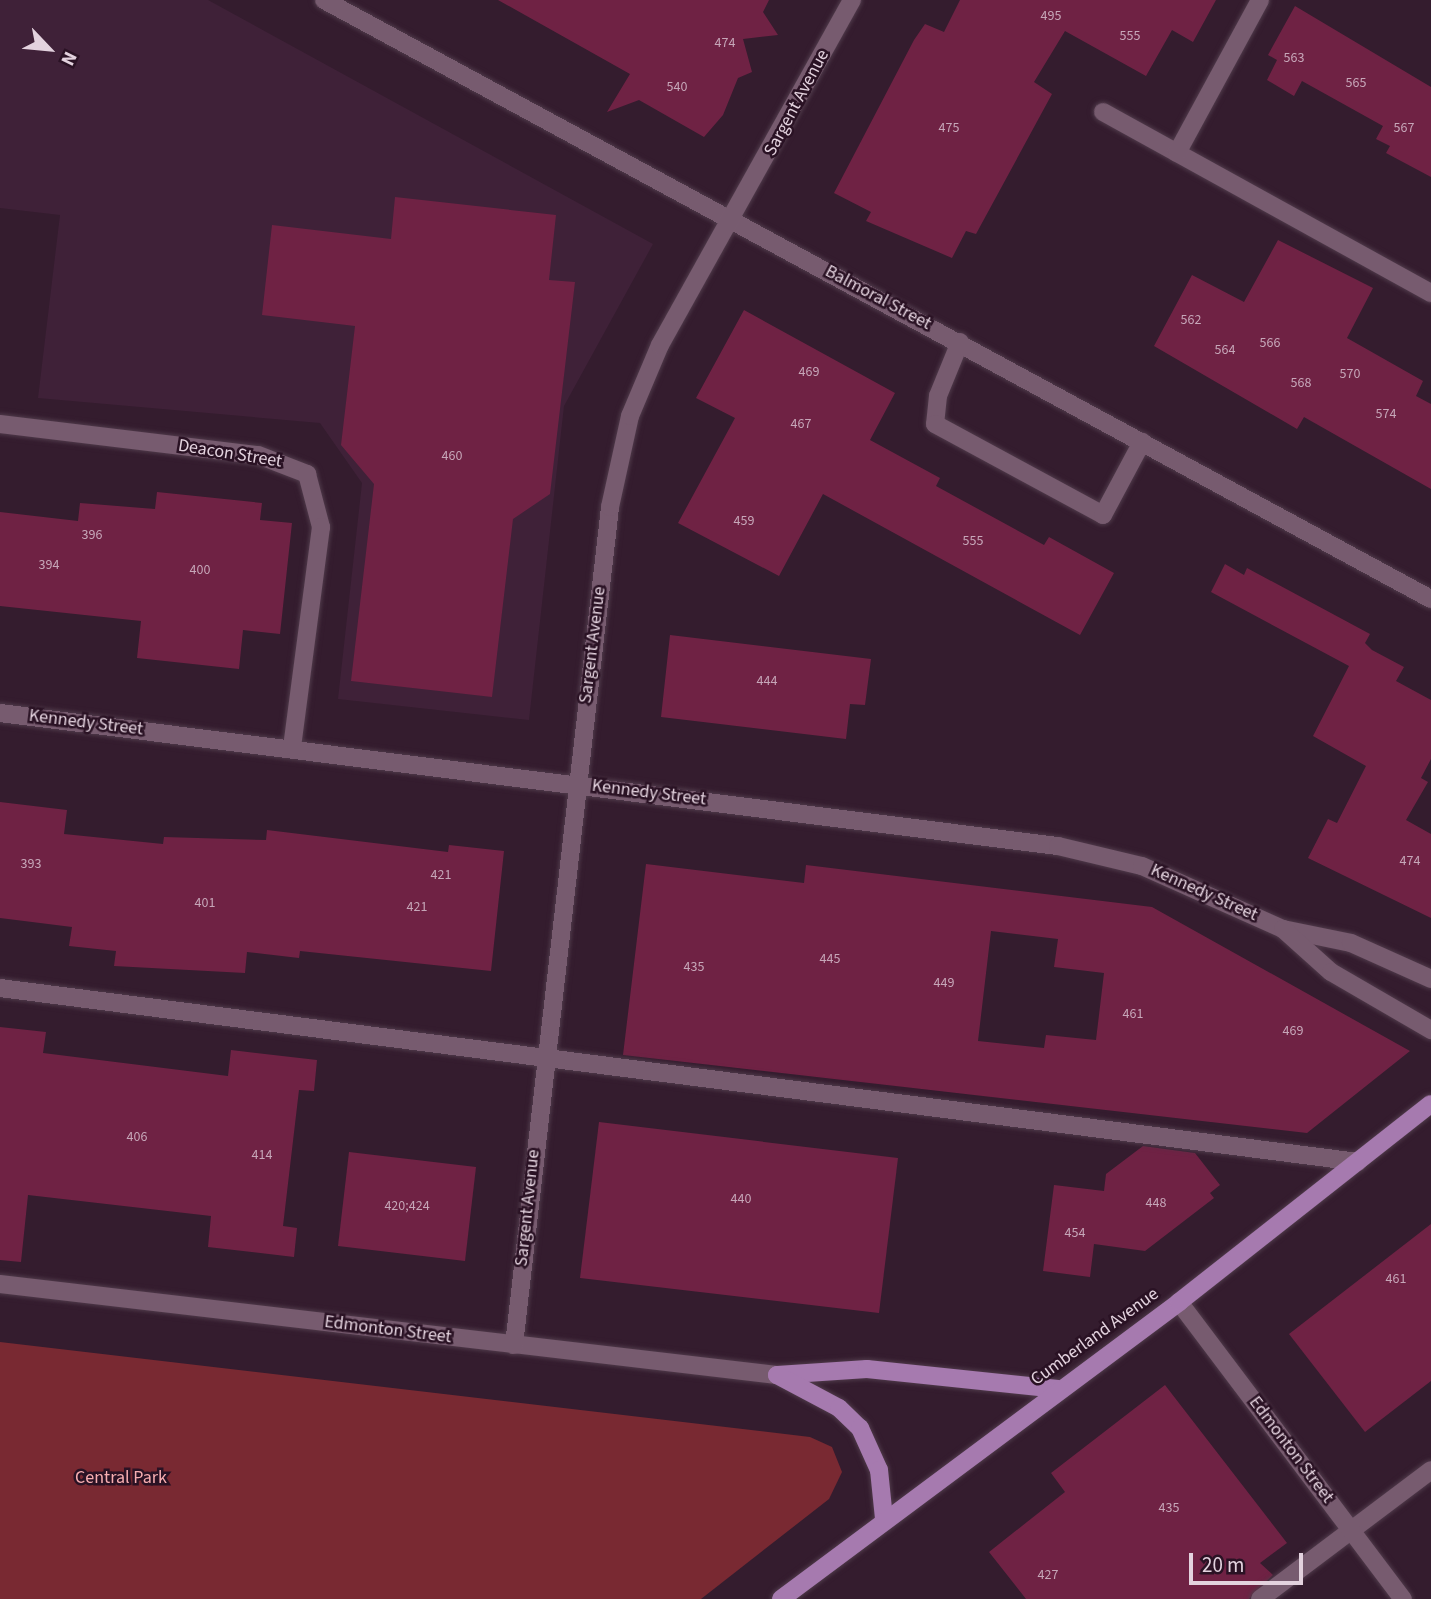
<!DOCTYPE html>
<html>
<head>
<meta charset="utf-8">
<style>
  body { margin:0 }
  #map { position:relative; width:1431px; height:1599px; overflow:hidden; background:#341c2e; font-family:"Source Sans 3",sans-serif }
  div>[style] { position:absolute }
  .built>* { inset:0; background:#3f2138 }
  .green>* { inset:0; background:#792932 }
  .building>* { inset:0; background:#6f2244 }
  .roads { filter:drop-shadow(0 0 2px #4f3a4a) drop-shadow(0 0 2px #4f3a4a) }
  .lane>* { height:18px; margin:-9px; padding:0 9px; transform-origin:9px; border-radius:9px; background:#775b6f }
  .street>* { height:18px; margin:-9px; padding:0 9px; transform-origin:9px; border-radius:9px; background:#775b6f }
  .secondary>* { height:18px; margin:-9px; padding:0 9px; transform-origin:9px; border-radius:9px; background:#775b6f }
  .primary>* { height:18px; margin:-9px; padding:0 9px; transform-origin:9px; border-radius:9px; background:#a67aaf }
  span { translate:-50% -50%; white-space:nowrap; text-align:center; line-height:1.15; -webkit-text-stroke:5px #2a1224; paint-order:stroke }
  .number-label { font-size:14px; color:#c6a6b8 }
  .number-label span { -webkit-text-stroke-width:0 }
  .street-label { font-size:18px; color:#e3d2de }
  .park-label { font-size:18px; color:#f8aeb1 }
  .north { position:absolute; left:14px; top:14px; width:70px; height:70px; -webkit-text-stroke:5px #2a1224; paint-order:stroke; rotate:116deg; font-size:19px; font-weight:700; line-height:28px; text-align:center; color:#e3d2de }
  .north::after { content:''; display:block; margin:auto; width:24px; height:32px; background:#e3d2de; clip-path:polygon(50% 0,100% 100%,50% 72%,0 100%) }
  .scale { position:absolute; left:1189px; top:1553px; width:114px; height:32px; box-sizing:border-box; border:4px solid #e3d2de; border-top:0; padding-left:9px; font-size:21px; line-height:24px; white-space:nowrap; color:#e3d2de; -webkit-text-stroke:5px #2a1224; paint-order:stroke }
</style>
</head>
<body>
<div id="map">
  <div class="built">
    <i style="clip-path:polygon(0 0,208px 0,653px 244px,564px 406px,529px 720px,338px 699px,362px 483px,320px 423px,38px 398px,60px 215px,0 208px)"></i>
  </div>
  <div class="green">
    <i style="clip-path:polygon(0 1342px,810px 1437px,832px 1447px,842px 1472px,829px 1499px,701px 1599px,0 1599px)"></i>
  </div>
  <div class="building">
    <i style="clip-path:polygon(498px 0,769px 0,763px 12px,778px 35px,743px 39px,752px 72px,738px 78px,723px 115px,704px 137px,639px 100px,607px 112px,630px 74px)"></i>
    <i style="clip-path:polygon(960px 0,1216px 0,1193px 42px,1172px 30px,1146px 76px,1065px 31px,1034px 82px,1052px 94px,976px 234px,966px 231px,952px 258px,866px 221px,871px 212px,834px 193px,914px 40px,925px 24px,944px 32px)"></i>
    <i style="clip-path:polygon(1295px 6px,1431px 87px,1431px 177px,1386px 153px,1390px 146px,1376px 139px,1383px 126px,1302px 81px,1294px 96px,1267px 80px,1277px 60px,1268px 55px)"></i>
    <i style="clip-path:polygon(395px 197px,556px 215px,549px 280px,575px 282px,550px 494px,513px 519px,492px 697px,351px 681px,374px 484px,341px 445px,355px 326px,262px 315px,272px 225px,391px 239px)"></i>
    <i style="clip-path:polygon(1278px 240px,1373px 288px,1347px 338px,1423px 381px,1416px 396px,1431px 404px,1431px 489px,1304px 417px,1297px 429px,1154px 346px,1192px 275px,1244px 302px)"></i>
    <i style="clip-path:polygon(744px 310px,895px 393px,870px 440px,940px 478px,936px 486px,1044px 545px,1049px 537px,1114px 573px,1080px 635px,823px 494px,779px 576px,678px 523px,735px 418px,696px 398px)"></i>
    <i style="clip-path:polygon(157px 492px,262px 503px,260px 520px,292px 523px,280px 634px,243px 630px,239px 669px,137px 658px,141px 621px,0 606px,0 512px,78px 521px,80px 503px,155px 509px)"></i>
    <i style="clip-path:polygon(1225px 564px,1244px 575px,1247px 568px,1370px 634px,1365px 643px,1372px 650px,1404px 667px,1396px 681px,1431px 700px,1431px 759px,1421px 778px,1428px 782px,1406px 820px,1431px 834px,1431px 918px,1308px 858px,1328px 819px,1337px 823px,1366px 766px,1313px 736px,1349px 666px,1211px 592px)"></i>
    <i style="clip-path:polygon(670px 635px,871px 659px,865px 705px,850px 704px,846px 739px,661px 717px)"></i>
    <i style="clip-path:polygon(0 802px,67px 810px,64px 834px,163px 844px,164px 837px,266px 840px,267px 830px,448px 852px,449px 845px,504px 851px,491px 971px,300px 951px,299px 958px,247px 952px,245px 973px,114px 966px,116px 951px,69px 946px,72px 927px,0 918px)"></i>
    <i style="clip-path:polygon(evenodd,646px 864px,804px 883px,806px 865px,1152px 907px,1410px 1051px,1307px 1133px,623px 1055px,646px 864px,991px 931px,1058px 939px,1054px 967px,1104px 973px,1096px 1040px,1046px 1035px,1044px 1048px,978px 1041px,991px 931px)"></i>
    <i style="clip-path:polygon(0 1027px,46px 1032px,43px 1053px,228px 1076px,231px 1050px,317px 1060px,314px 1091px,299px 1090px,283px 1226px,297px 1228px,294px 1257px,208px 1247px,211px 1216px,28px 1195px,21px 1262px,0 1260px)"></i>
    <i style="clip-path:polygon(599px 1122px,898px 1158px,879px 1313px,580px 1278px)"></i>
    <i style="clip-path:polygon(1143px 1146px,1195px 1153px,1220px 1185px,1210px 1193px,1214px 1198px,1145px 1251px,1094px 1244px,1090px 1277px,1043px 1271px,1054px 1185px,1104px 1191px,1106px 1174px)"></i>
    <i style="clip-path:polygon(349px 1152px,476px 1167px,465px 1261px,338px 1246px)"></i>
    <i style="clip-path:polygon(1431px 1224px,1431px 1381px,1365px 1432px,1289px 1334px)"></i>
    <i style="clip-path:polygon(1165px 1385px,1287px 1543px,1260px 1563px,1273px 1575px,1249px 1599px,1026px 1599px,989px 1552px,1065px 1492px,1051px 1473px)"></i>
  </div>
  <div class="roads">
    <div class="lane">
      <i style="left:1103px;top:112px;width:375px;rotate:28.9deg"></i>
      <i style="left:1177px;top:153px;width:174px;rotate:-61.5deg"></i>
      <i style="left:960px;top:342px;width:58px;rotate:112.2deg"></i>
      <i style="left:938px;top:396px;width:28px;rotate:96deg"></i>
      <i style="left:935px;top:424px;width:191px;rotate:28.4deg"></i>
      <i style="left:1103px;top:515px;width:83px;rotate:-61.9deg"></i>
      <i style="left:0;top:988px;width:1369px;rotate:7.3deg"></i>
      <i style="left:1260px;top:1599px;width:214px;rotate:-37deg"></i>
    </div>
    <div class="street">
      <i style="left:0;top:424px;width:260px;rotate:6.9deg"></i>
      <i style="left:258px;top:455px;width:53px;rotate:21.2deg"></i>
      <i style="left:307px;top:474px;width:55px;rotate:75.2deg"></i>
      <i style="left:321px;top:527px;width:222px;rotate:97.5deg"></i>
      <i style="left:1179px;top:1302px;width:372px;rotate:53deg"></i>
    </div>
    <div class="secondary">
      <i style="left:324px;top:0;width:1259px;rotate:28.42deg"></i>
      <i style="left:0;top:713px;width:1066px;rotate:7.17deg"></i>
      <i style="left:1058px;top:846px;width:86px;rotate:13.4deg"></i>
      <i style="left:1142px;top:866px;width:154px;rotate:24.1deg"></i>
      <i style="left:1283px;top:929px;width:69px;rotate:11.6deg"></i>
      <i style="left:1351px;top:943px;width:88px;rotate:24.2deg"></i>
      <i style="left:1283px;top:929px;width:64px;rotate:41.9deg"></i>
      <i style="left:1331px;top:972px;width:116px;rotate:30.1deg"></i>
      <i style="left:0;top:1284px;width:782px;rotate:6.68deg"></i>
      <i style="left:514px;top:1345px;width:843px;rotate:-83.46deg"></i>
      <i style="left:610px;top:507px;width:93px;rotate:-77.6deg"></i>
      <i style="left:630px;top:416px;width:77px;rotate:-67.1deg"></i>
      <i style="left:660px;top:345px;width:395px;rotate:-60.9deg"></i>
    </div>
    <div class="primary">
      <i style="left:777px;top:1375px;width:90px;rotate:-3.8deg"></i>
      <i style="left:867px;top:1369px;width:192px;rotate:6deg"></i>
      <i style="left:777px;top:1375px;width:70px;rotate:28deg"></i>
      <i style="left:839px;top:1408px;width:29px;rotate:44deg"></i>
      <i style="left:860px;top:1428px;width:46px;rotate:65.7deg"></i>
      <i style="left:879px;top:1470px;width:48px;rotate:84.1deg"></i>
      <i style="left:781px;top:1599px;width:497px;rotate:-36.7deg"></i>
      <i style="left:1179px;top:1302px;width:320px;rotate:-38.2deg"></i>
    </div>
  </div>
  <div class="number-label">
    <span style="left:1051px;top:16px">495</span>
    <span style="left:1130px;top:36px">555</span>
    <span style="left:725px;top:43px">474</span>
    <span style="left:1294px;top:58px">563</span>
    <span style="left:1356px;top:83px">565</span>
    <span style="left:677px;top:87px">540</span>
    <span style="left:949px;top:128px">475</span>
    <span style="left:1404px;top:128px">567</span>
    <span style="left:1191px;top:320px">562</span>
    <span style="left:1270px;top:343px">566</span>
    <span style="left:1225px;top:350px">564</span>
    <span style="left:809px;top:372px">469</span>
    <span style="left:1350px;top:374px">570</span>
    <span style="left:1301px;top:383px">568</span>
    <span style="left:1386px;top:414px">574</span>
    <span style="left:801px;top:424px">467</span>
    <span style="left:452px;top:456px">460</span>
    <span style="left:744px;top:521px">459</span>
    <span style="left:92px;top:535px">396</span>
    <span style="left:973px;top:541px">555</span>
    <span style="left:49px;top:565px">394</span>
    <span style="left:200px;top:570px">400</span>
    <span style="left:767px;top:681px">444</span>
    <span style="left:1410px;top:861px">474</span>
    <span style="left:31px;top:864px">393</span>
    <span style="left:441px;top:875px">421</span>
    <span style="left:205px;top:903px">401</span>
    <span style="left:417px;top:907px">421</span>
    <span style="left:830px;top:959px">445</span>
    <span style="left:694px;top:967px">435</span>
    <span style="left:944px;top:983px">449</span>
    <span style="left:1133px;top:1014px">461</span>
    <span style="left:1293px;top:1031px">469</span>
    <span style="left:137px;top:1137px">406</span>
    <span style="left:262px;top:1155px">414</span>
    <span style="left:741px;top:1199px">440</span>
    <span style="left:1156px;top:1203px">448</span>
    <span style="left:407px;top:1206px">420;424</span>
    <span style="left:1075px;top:1233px">454</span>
    <span style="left:1396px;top:1279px">461</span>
    <span style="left:1169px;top:1508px">435</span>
    <span style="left:1048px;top:1575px">427</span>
  </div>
  <div class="street-label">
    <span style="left:797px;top:103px;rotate:-62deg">Sargent Avenue</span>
    <span style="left:878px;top:298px;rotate:28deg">Balmoral Street</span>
    <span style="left:230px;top:454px;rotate:9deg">Deacon Street</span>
    <span style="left:593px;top:645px;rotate:-83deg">Sargent Avenue</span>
    <span style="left:86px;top:723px;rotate:7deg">Kennedy Street</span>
    <span style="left:649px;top:793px;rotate:7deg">Kennedy Street</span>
    <span style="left:1204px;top:893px;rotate:24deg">Kennedy Street</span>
    <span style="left:528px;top:1208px;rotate:-84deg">Sargent Avenue</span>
    <span style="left:388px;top:1330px;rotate:7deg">Edmonton Street</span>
    <span style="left:1095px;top:1337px;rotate:-36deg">Cumberland Avenue</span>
    <span style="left:1291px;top:1450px;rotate:53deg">Edmonton Street</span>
  </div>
  <div class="park-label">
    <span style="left:121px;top:1478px">Central Park</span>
  </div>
  <div class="north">N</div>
  <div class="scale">20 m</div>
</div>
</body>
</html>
